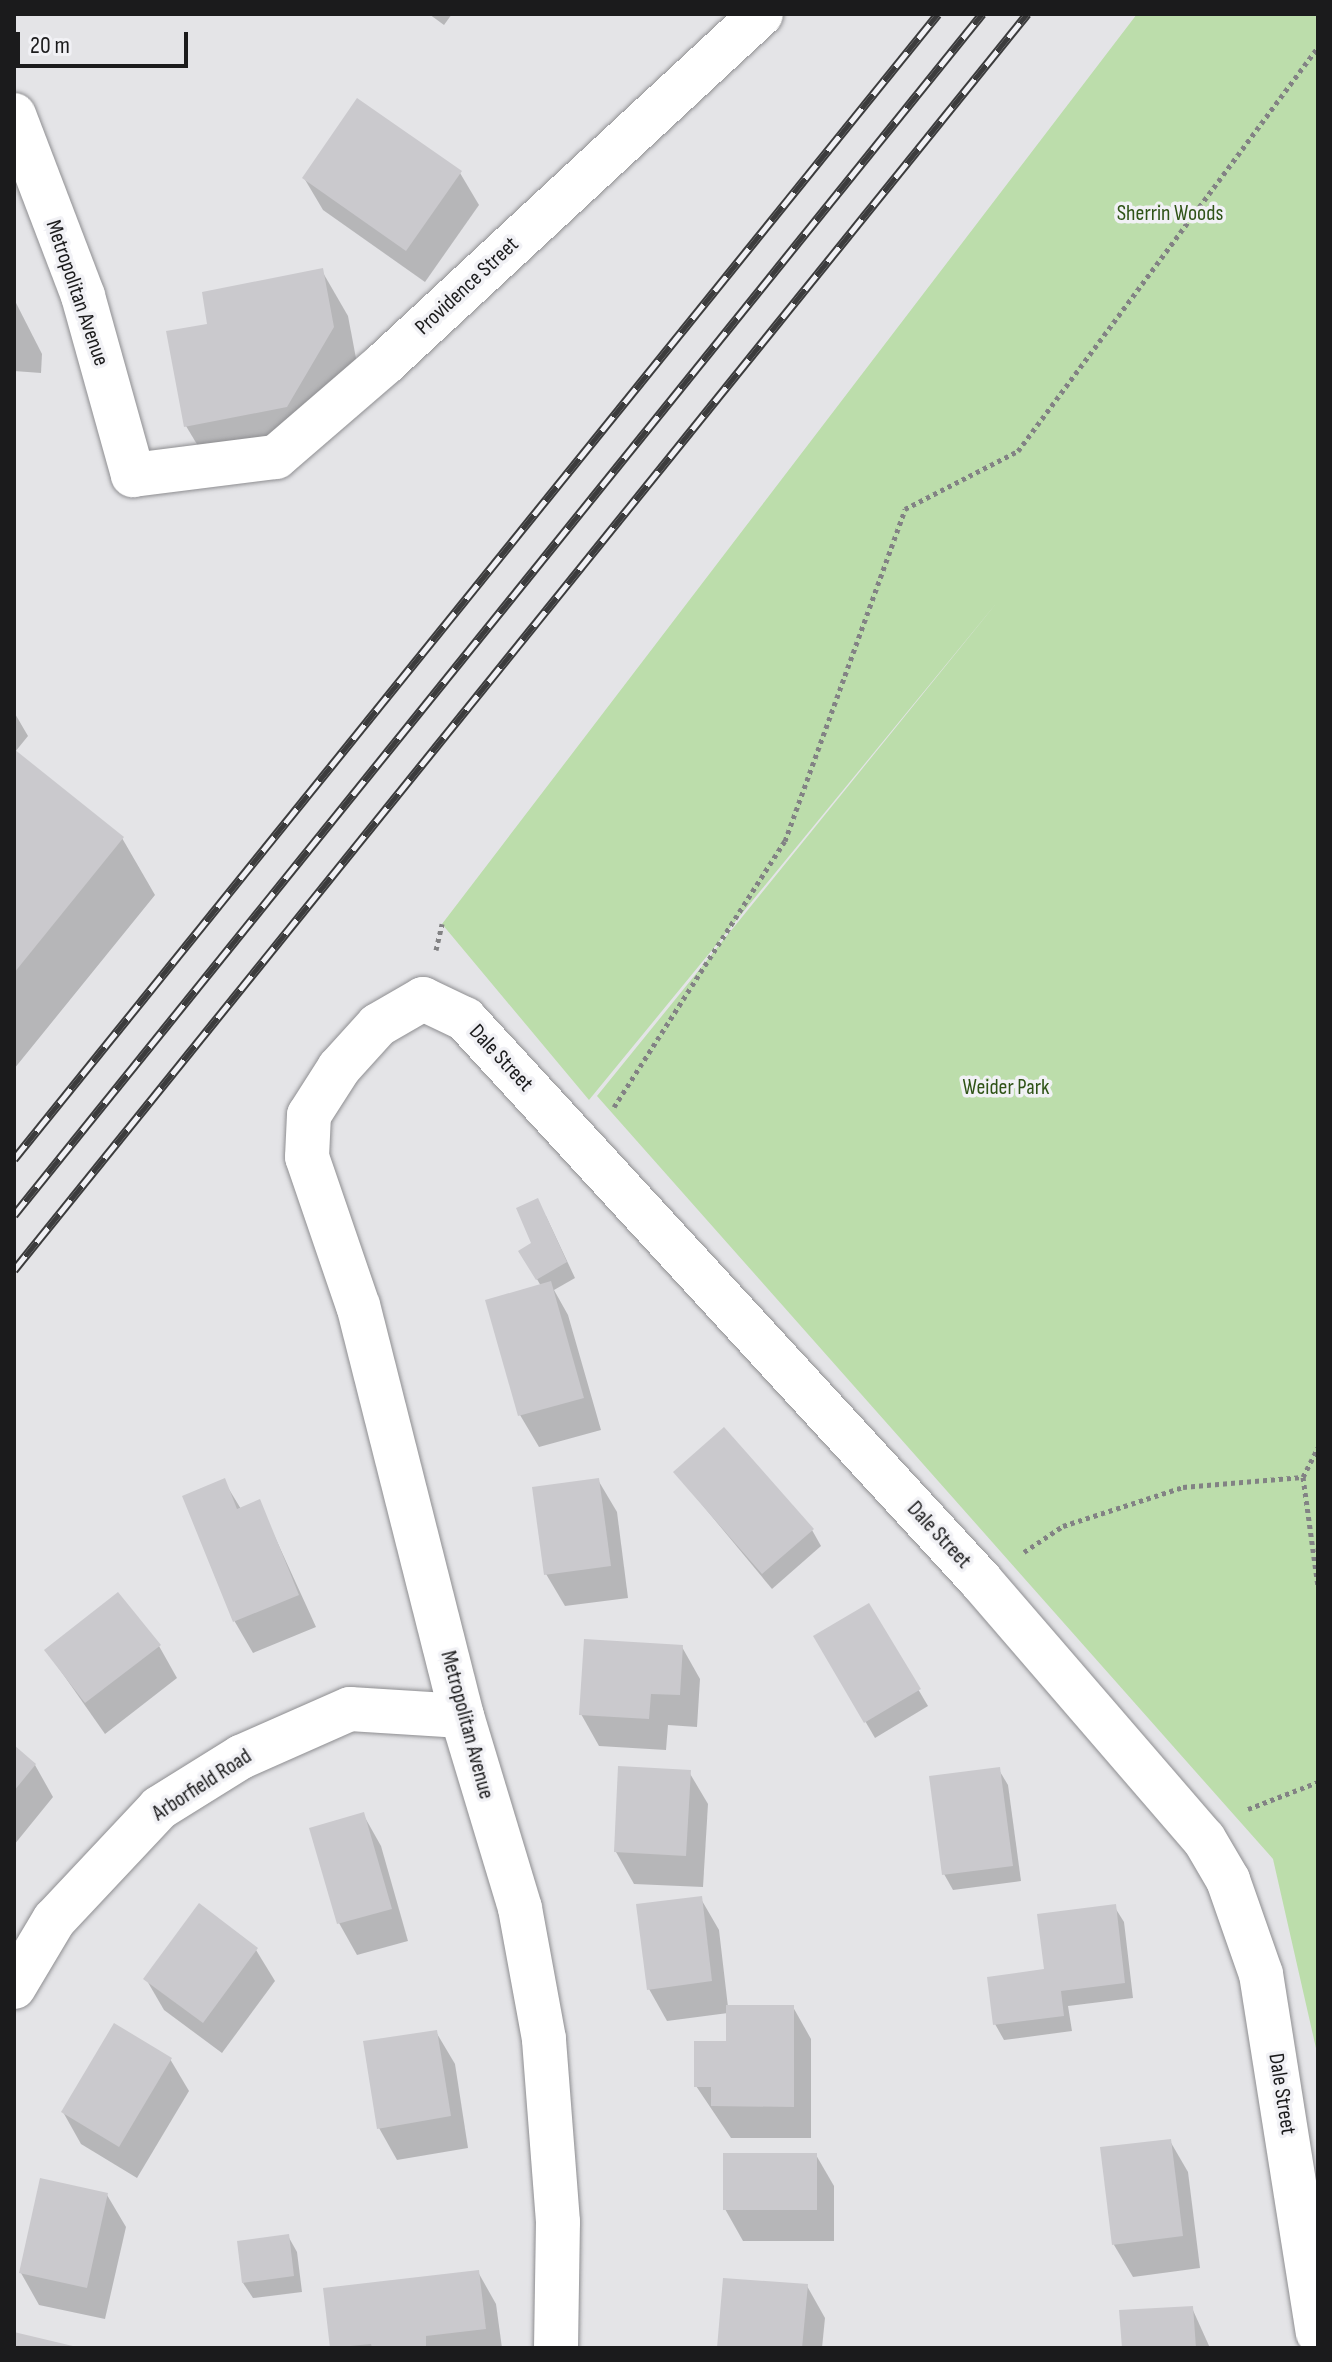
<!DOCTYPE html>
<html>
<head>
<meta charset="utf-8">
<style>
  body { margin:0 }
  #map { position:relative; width:1332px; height:2362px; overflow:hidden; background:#e4e4e7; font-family:"Sofia Sans Condensed",sans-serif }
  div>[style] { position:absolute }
  .green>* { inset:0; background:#bcddab }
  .shadow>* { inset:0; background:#0003 }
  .building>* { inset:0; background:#cac9cd }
  .path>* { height:5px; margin-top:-2.5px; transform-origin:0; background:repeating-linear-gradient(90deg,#828284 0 4px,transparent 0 8px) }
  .roads { filter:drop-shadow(0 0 2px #8e8e91) drop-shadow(0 0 2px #8e8e91) }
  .street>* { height:44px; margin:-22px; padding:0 22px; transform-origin:22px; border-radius:22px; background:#fff }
  .rail>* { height:9px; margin-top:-4.5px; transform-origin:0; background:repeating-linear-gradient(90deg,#f1f1f5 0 18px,#3c3c3d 0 36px); box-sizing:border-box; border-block:2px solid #3c3c3d }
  span { translate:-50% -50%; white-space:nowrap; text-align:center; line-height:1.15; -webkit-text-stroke:7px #f1f1f5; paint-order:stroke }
  .park-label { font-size:22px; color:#2f5317 }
  .street-label { font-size:22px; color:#1b1b1c }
  .frame { position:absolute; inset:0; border:16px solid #1b1b1c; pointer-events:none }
  .scale { position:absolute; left:16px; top:32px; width:172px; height:36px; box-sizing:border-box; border:4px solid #1b1b1c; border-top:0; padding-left:10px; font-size:24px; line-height:28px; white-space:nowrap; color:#1b1b1c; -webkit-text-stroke:6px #f1f1f5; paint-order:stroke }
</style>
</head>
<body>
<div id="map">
  <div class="green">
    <i style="clip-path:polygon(1137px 14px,1318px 14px,1318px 2057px,1273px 1859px,597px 1096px,999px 600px,589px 1100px,442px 924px)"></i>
  </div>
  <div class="shadow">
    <i style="clip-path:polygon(429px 14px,452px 14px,444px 25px)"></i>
    <i style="clip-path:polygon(460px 173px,479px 205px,425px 282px,323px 210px,304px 178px)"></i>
    <i style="clip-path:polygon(322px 271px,348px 316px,359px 374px,313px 452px,213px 471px,186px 426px,209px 325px)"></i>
    <i style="clip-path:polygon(14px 299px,42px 354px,41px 373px,14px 371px)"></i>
    <i style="clip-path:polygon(14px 712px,28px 736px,15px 752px,122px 838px,155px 895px,14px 1069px)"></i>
    <i style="clip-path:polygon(546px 1216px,575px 1278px,554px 1290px,568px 1315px,601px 1430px,539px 1447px,520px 1415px,541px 1286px,521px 1252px,534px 1244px)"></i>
    <i style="clip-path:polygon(675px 1472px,812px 1530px,821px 1546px,772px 1589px)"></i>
    <i style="clip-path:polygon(598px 1480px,617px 1512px,628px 1598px,565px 1606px,546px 1574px)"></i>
    <i style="clip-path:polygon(224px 1481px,241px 1509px,259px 1502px,316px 1627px,253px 1653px,235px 1622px,185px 1497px)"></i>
    <i style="clip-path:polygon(869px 1606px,928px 1706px,875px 1738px,816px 1637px)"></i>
    <i style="clip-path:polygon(159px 1646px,177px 1678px,105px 1734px,46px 1650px)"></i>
    <i style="clip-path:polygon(682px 1647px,700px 1679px,697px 1727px,668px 1725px,666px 1750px,599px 1746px,581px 1714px)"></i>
    <i style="clip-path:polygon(14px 1748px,35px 1765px,53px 1797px,14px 1845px)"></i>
    <i style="clip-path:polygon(999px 1770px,1008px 1785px,1021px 1881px,953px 1890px,944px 1874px)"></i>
    <i style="clip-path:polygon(689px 1772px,708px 1804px,703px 1887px,634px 1884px,616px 1852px)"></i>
    <i style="clip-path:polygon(363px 1814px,381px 1846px,408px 1941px,357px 1955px,339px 1923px)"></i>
    <i style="clip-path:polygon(701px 1899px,719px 1930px,728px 2007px,793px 2007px,811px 2039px,811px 2138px,731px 2138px,696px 2086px,728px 2043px,728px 2013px,667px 2021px,649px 1989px)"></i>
    <i style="clip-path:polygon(1114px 1906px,1124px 1922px,1133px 1998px,1068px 2006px,1072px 2031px,1004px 2040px,995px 2024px)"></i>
    <i style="clip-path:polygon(256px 1950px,275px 1981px,222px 2053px,164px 2010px,146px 1979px)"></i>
    <i style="clip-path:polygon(436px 2032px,455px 2064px,468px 2148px,397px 2160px,379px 2128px)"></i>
    <i style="clip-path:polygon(170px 2059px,189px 2091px,137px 2178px,81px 2144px,63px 2112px)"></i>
    <i style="clip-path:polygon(1170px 2141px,1188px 2172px,1200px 2268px,1133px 2277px,1114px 2245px,1102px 2149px)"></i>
    <i style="clip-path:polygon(816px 2155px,834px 2186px,834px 2241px,743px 2241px,725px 2209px)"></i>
    <i style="clip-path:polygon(107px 2195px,126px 2227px,105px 2319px,39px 2305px,21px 2273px)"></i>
    <i style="clip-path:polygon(288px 2236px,297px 2252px,302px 2292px,253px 2298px,243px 2283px)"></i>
    <i style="clip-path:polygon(478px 2272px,496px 2304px,502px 2348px,332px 2348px,325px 2290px)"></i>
    <i style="clip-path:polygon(807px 2286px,825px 2318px,822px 2348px,719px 2348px)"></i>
    <i style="clip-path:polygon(1192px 2308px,1210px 2348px,1124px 2348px)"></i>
  </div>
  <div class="building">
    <i style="clip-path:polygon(357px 98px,462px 171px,406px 251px,302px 178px)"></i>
    <i style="clip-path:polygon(323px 268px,334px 327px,287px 407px,184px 427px,166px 331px,207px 324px,202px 292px)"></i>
    <i style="clip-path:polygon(14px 749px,124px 837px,14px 973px)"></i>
    <i style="clip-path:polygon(538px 1198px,567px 1262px,536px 1280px,518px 1251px,531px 1243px,516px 1208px)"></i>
    <i style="clip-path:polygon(551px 1281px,584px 1398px,518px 1416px,485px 1300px)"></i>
    <i style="clip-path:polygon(724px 1427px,814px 1529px,762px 1574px,673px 1472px)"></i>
    <i style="clip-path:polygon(225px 1478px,237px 1509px,260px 1499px,299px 1595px,233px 1622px,182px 1496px)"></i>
    <i style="clip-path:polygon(599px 1478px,611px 1566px,544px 1575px,532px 1487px)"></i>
    <i style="clip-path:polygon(118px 1592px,161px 1645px,85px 1703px,44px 1650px)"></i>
    <i style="clip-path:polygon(869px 1603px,921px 1689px,864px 1723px,813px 1636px)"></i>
    <i style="clip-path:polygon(584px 1639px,683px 1645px,680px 1695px,651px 1694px,649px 1719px,579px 1715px)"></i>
    <i style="clip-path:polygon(14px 1745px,36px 1764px,14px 1791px)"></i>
    <i style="clip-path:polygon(618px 1766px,691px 1770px,686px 1856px,614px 1852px)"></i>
    <i style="clip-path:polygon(1000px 1767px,1013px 1866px,942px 1875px,929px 1776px)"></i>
    <i style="clip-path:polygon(364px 1812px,392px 1909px,337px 1924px,309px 1828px)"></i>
    <i style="clip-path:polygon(702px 1896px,712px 1981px,647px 1990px,636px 1904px)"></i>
    <i style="clip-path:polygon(199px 1903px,258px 1948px,203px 2023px,143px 1979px)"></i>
    <i style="clip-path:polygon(1116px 1904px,1125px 1983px,1061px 1991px,1064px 2016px,993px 2025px,987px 1977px,1044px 1969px,1037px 1914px)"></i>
    <i style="clip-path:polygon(726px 2005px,794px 2005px,794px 2107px,711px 2106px,711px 2087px,694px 2087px,694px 2041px,726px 2041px)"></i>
    <i style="clip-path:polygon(114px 2023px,172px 2058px,119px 2147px,61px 2112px)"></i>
    <i style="clip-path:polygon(437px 2030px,451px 2116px,377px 2129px,363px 2041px)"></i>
    <i style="clip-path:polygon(1171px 2139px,1183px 2236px,1112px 2245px,1100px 2147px)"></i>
    <i style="clip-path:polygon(723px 2153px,817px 2153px,817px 2210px,723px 2210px)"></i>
    <i style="clip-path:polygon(40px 2178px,108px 2193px,87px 2288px,19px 2273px)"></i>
    <i style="clip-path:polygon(289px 2234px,294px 2276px,242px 2283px,237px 2241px)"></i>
    <i style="clip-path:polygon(479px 2270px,486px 2329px,426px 2336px,426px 2348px,372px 2348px,371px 2344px,330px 2348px,323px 2288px)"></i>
    <i style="clip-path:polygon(723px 2278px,808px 2284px,802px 2348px,717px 2348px)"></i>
    <i style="clip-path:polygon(1193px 2306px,1196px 2348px,1122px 2348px,1119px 2310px)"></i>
    <i style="clip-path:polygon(14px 2332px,77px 2347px,77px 2348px,14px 2348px)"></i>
  </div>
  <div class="path">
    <i style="left:436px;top:950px;width:27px;rotate:-77deg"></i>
    <i style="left:614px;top:1107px;width:316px;rotate:-57.3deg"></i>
    <i style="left:785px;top:841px;width:353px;rotate:-70.1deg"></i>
    <i style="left:905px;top:509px;width:127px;rotate:-27.2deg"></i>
    <i style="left:1018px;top:451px;width:503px;rotate:-53.4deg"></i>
    <i style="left:1303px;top:1477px;width:111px;rotate:82.2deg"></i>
    <i style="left:1024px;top:1552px;width:47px;rotate:-33.7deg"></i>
    <i style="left:1063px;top:1526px;width:126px;rotate:-18deg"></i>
    <i style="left:1183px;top:1487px;width:120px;rotate:-4.8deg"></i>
    <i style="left:1303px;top:1477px;width:33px;rotate:-63deg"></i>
    <i style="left:1248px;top:1809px;width:75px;rotate:-21.1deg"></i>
  </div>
  <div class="roads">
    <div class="street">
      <i style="left:14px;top:115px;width:194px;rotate:69.1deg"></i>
      <i style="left:83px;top:296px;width:186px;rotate:74.4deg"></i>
      <i style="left:133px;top:475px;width:144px;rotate:-7.2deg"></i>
      <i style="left:276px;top:457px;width:144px;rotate:-40.8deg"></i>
      <i style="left:385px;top:363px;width:513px;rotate:-42.87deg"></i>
      <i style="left:14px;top:1987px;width:78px;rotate:-59.2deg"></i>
      <i style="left:54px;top:1920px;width:154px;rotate:-46.8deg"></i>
      <i style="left:159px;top:1808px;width:97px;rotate:-31.9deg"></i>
      <i style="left:241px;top:1757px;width:119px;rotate:-23.8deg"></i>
      <i style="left:350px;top:1709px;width:112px;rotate:3.6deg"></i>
      <i style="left:556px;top:2348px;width:126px;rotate:-89.1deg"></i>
      <i style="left:558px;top:2222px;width:184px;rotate:-94.4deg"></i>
      <i style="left:544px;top:2039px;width:133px;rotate:-100.4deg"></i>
      <i style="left:520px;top:1908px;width:201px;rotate:-106.8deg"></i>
      <i style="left:462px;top:1716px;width:423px;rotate:-104.2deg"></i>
      <i style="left:358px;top:1306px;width:157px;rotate:-108.9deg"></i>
      <i style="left:307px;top:1157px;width:42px;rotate:-87.3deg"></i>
      <i style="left:309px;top:1115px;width:56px;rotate:-57.4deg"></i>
      <i style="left:339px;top:1068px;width:58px;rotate:-47.8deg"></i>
      <i style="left:378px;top:1025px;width:52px;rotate:-30deg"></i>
      <i style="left:423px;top:999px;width:47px;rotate:25.5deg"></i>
      <i style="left:465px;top:1019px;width:763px;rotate:47.44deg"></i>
      <i style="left:981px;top:1581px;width:341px;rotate:49.2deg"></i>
      <i style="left:1204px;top:1839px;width:48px;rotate:59.7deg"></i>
      <i style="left:1228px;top:1880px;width:100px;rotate:70.7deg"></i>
      <i style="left:1261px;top:1974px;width:363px;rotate:81deg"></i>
    </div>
  </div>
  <div class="rail">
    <i style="left:14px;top:1159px;width:1471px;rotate:-51.1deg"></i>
    <i style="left:14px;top:1215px;width:1543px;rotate:-51.13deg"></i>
    <i style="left:14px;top:1270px;width:1614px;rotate:-51.11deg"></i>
  </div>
  <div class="park-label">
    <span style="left:1170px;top:214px">Sherrin Woods</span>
    <span style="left:1006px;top:1088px">Weider Park</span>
  </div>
  <div class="street-label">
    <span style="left:467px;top:286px;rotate:-43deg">Providence Street</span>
    <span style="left:77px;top:293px;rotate:71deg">Metropolitan Avenue</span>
    <span style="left:501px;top:1058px;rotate:47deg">Dale Street</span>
    <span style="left:939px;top:1535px;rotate:47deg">Dale Street</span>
    <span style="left:467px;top:1725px;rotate:75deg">Metropolitan Avenue</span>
    <span style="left:202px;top:1785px;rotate:-33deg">Arborfield Road</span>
    <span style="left:1282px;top:2094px;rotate:81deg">Dale Street</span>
  </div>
  <div class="frame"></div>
  <div class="scale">20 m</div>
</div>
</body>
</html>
